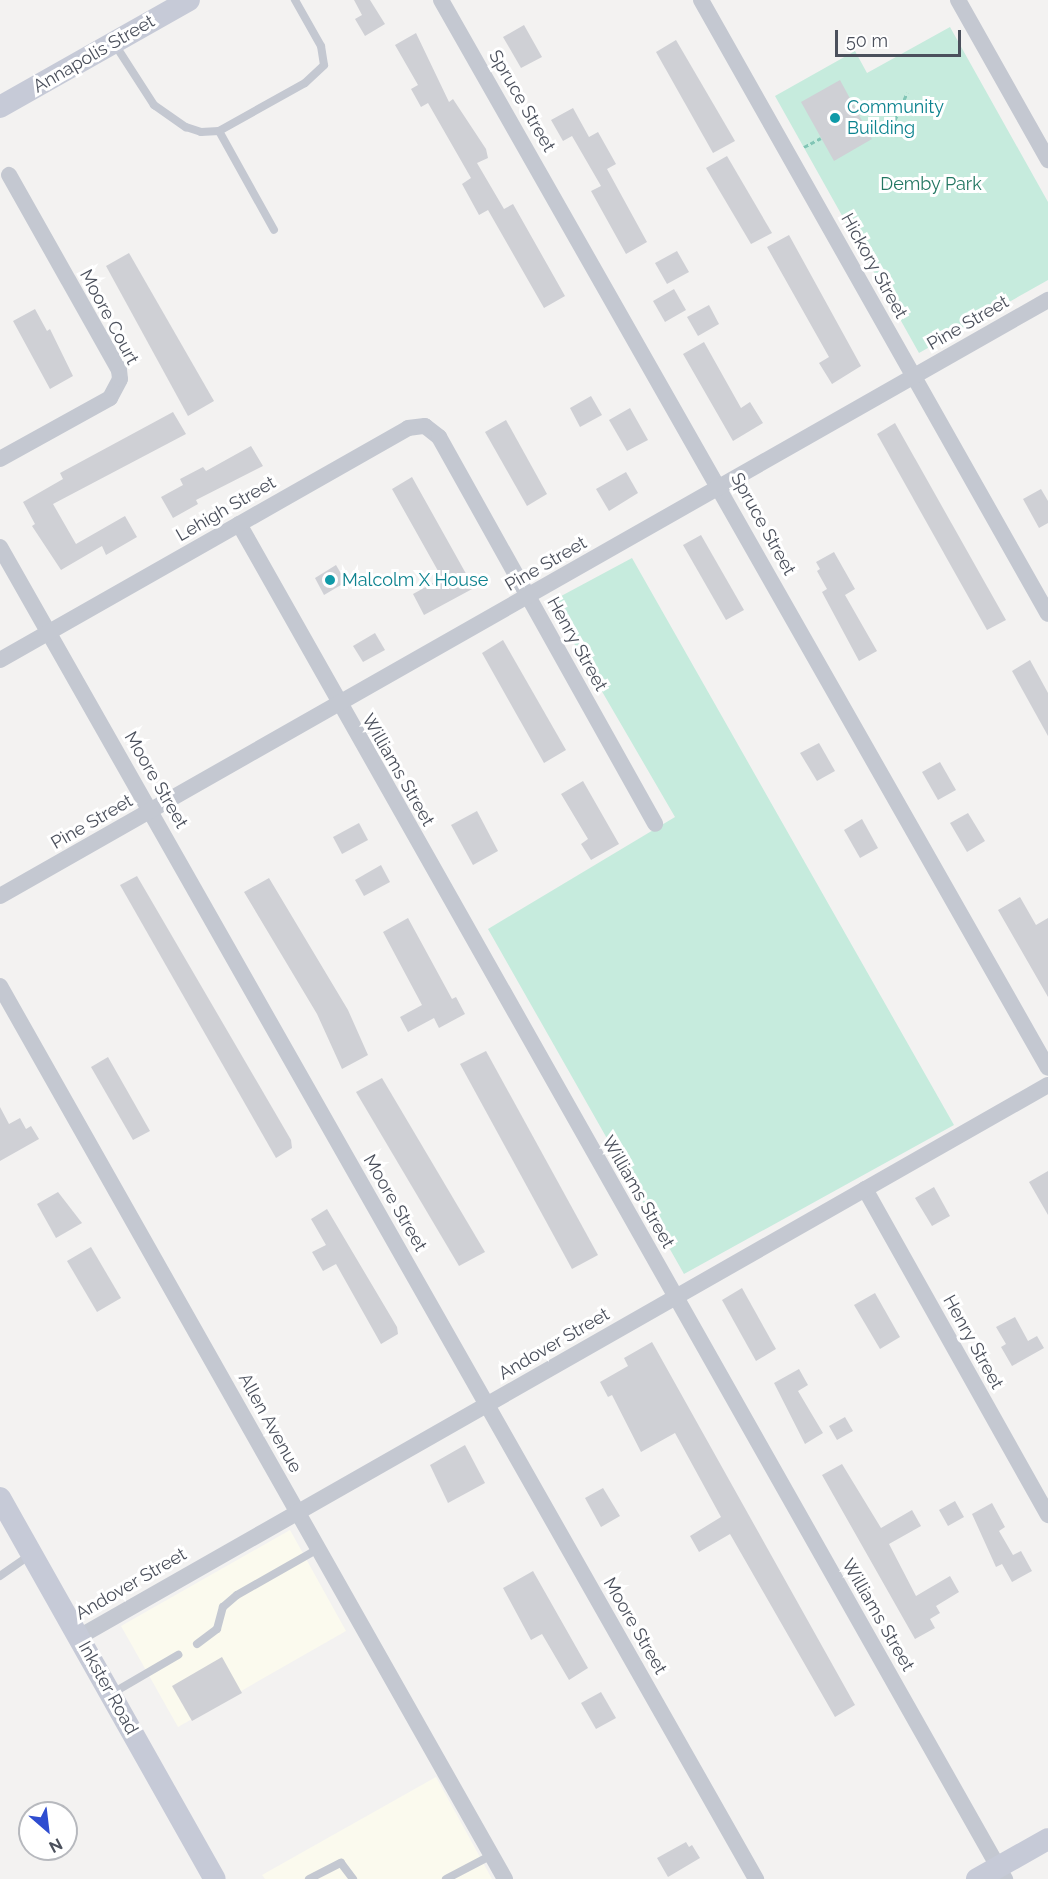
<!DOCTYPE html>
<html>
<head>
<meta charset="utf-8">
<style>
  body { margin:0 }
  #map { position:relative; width:1048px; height:1879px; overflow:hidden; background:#f3f2f1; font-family:Raleway,sans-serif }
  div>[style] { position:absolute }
  .commercial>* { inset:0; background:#fbfaee }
  .green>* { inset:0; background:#c6ebdd }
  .building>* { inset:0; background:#cfd0d5 }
  .path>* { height:3px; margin-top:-1.5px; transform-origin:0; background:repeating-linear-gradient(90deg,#81c5b5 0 4.5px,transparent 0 7.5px) }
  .lane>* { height:8px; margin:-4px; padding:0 4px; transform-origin:4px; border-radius:4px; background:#c4c8d1 }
  .street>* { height:16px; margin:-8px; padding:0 8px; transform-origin:8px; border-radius:8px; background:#c4c8d1 }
  .secondary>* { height:22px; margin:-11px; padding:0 11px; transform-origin:11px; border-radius:11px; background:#c6cad7 }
  .dots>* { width:16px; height:16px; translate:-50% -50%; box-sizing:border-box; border:3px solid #fff; border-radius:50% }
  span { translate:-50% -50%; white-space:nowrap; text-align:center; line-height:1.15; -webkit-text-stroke:6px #fff; paint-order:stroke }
  .street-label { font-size:18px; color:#4b505c }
  .culture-label { font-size:18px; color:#0d838f }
  .left { translate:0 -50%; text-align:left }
  .park-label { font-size:18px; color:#237762 }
  .north { position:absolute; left:18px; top:1801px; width:60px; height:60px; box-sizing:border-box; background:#fff; border:2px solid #b7b9be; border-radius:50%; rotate:152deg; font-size:16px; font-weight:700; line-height:24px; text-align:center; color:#4b505c }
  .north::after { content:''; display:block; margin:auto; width:21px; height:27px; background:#2f4dd0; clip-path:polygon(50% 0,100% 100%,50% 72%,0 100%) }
  .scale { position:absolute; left:835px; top:30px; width:126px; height:27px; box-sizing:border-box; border:3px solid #4b505c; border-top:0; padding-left:8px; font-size:18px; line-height:21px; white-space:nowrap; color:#4b505c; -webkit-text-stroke:4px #fff; paint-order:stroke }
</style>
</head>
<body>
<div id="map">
  <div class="commercial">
    <i style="clip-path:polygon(290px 1530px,346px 1631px,178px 1727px,121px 1626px)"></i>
    <i style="clip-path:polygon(436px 1777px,492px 1879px,265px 1879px,262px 1875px)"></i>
  </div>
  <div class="green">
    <i style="clip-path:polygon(950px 27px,1048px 202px,1048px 280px,919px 353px,775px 96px,855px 51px,867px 73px)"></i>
    <i style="clip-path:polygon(632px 558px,954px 1125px,684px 1274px,488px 929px,675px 817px,550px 602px)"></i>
  </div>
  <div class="building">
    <i style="clip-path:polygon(354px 0,370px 0,385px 24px,365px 36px,355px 19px,362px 15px)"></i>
    <i style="clip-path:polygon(524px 25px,542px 57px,521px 68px,503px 37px)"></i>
    <i style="clip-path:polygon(416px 33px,449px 102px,453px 99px,486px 149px,488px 158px,477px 163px,504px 209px,513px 204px,565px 296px,544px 308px,488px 210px,479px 215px,462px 184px,471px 178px,428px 103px,421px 107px,411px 89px,418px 85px,395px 45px)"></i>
    <i style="clip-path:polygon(676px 40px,735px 141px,713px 153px,656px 52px)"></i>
    <i style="clip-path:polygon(840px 80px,872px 139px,834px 161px,801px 102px)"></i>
    <i style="clip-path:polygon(573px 108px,589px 137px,598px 132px,616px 164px,607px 169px,647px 242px,626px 254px,591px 191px,601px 186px,572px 136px,563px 141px,551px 120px)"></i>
    <i style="clip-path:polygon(727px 156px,772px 233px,751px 244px,706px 168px)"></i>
    <i style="clip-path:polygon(789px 235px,861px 366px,832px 384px,819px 363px,829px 357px,767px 247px)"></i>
    <i style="clip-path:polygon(677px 251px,689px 272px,667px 284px,655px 263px)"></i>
    <i style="clip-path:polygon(129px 253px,214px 401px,188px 416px,106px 266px)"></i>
    <i style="clip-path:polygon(674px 289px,686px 310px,665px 322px,653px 301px)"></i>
    <i style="clip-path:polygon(709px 305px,719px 324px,698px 336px,687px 317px)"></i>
    <i style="clip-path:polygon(35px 309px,47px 331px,50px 329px,73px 376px,50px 389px,13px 321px)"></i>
    <i style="clip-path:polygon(704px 342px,741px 408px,750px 402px,763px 423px,733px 441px,683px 354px)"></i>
    <i style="clip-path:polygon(591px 396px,602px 415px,580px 427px,570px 408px)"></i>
    <i style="clip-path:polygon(630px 408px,648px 440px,627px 451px,609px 420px)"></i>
    <i style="clip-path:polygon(173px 412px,186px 434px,53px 504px,76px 544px,125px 516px,137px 537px,106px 555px,102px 546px,61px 570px,32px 526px,35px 524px,23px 502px,63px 479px,60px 473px)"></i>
    <i style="clip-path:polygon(506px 420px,547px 494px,527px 506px,485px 432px)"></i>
    <i style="clip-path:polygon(895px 423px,1006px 620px,987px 630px,877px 434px)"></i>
    <i style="clip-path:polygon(251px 446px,263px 466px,196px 500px,198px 504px,173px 518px,161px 497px,183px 485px,180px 479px,203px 467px,206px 471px)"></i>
    <i style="clip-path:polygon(626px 472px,638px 493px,609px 511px,596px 489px)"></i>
    <i style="clip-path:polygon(412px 477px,474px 588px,424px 615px,413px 594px,442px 578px,392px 489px)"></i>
    <i style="clip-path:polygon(1041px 489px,1048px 501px,1048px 523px,1039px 528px,1023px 499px)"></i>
    <i style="clip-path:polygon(701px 535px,744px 610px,726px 620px,683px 545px)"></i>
    <i style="clip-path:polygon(834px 552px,855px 589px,845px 595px,877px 651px,859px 661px,822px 592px,827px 589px,817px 571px,820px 569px,816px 562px)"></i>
    <i style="clip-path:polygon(336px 565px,346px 582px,324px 595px,315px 578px)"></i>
    <i style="clip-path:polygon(375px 633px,385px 650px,363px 662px,353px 646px)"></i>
    <i style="clip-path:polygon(503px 640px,566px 750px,544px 763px,482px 653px)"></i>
    <i style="clip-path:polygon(1030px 660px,1048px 693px,1048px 736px,1012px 671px)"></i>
    <i style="clip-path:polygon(819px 743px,835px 771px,817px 781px,800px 753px)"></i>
    <i style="clip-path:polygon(940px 762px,956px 790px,938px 800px,922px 772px)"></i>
    <i style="clip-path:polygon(583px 781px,619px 844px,591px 860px,581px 844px,588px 839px,561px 794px)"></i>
    <i style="clip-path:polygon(477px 811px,498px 851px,473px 865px,451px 825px)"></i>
    <i style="clip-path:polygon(968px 813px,985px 841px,967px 852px,950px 823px)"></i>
    <i style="clip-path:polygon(862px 819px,878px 848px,860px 858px,844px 830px)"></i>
    <i style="clip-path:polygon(359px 823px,368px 840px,342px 854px,333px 837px)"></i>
    <i style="clip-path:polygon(381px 865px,390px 882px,364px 896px,355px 880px)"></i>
    <i style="clip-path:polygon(137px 876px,291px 1140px,292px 1148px,276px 1158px,120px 885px)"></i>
    <i style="clip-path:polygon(269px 878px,348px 1010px,368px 1055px,342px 1069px,317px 1014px,244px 892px)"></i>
    <i style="clip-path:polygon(1020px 897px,1036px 925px,1048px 918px,1048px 997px,998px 910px)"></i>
    <i style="clip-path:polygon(408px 918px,452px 999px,456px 997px,465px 1014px,439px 1028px,434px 1018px,408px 1032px,400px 1017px,422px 1005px,383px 932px)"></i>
    <i style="clip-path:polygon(486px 1051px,598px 1255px,572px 1269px,460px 1064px)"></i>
    <i style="clip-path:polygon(108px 1057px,150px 1131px,133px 1140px,91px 1067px)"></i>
    <i style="clip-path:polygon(382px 1078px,485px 1252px,459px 1266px,356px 1092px)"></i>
    <i style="clip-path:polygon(0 1107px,9px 1124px,20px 1118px,26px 1129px,31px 1126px,39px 1139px,0 1161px)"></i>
    <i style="clip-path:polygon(1048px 1171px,1048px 1215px,1029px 1182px)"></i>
    <i style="clip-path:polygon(934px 1187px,950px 1216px,932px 1226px,915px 1198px)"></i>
    <i style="clip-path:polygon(58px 1192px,82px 1223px,56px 1238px,37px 1204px)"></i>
    <i style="clip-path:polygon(327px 1209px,397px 1327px,398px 1334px,381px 1344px,336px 1264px,323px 1271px,312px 1252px,326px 1245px,311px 1219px)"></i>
    <i style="clip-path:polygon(91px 1247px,121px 1298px,97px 1312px,67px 1261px)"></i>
    <i style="clip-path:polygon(742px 1288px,776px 1349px,756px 1361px,722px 1300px)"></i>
    <i style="clip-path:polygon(875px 1293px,900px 1337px,880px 1349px,854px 1305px)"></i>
    <i style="clip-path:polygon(1015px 1317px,1028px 1341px,1037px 1336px,1044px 1348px,1012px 1366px,1001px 1347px,1006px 1344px,996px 1327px)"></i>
    <i style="clip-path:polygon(652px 1342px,855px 1705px,835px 1717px,730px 1534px,699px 1552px,690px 1536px,721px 1517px,675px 1433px,641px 1452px,612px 1395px,608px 1397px,600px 1382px,628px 1366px,624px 1358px)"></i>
    <i style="clip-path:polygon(799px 1369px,808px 1385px,798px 1391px,823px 1433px,805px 1444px,774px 1383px)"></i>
    <i style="clip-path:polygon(845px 1417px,853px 1431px,837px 1440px,829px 1426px)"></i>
    <i style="clip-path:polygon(465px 1445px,485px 1483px,448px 1503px,430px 1465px)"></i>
    <i style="clip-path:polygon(842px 1464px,881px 1528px,912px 1510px,921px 1526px,889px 1544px,916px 1596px,950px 1576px,959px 1592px,936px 1606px,940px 1613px,930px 1619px,935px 1628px,915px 1639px,822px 1475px)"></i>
    <i style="clip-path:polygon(603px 1488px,620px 1516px,601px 1527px,585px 1498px)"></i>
    <i style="clip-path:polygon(955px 1501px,964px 1517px,948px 1526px,939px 1510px)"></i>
    <i style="clip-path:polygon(992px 1503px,1005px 1527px,999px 1531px,1013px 1555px,1021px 1551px,1032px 1571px,1012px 1582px,1002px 1564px,996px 1567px,972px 1514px)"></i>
    <i style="clip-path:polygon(533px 1571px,588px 1668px,569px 1680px,542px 1634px,531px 1640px,503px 1588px)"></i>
    <i style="clip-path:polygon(222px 1657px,242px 1693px,192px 1721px,172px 1686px)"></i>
    <i style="clip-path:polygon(601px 1692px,616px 1718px,596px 1729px,581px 1703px)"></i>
    <i style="clip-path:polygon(686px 1842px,689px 1847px,692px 1845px,700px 1858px,668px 1877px,657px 1858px)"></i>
  </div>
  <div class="path">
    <i style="left:870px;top:135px;width:29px;rotate:-31deg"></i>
    <i style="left:895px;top:120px;width:30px;rotate:-66deg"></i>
    <i style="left:804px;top:147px;width:19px;rotate:-28deg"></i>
  </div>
  <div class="lane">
    <i style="left:114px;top:43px;width:74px;rotate:57.2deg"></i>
    <i style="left:154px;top:105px;width:39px;rotate:35deg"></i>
    <i style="left:186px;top:127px;width:16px;rotate:18deg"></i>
    <i style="left:201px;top:132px;width:18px;rotate:-3deg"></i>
    <i style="left:219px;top:131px;width:98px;rotate:-29.2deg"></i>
    <i style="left:305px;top:83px;width:26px;rotate:-43deg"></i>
    <i style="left:324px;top:65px;width:19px;rotate:-99deg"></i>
    <i style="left:321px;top:46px;width:53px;rotate:-119.5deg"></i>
    <i style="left:219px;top:131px;width:113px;rotate:60.9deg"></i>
    <i style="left:0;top:1576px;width:38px;rotate:-35deg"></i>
    <i style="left:197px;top:1644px;width:25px;rotate:-37deg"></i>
    <i style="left:217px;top:1629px;width:23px;rotate:-75deg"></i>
    <i style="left:223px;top:1607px;width:18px;rotate:-41deg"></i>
    <i style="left:237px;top:1595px;width:93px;rotate:-29.6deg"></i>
    <i style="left:111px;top:1694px;width:78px;rotate:-30.2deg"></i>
    <i style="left:309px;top:1879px;width:36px;rotate:-27deg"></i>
    <i style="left:341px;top:1863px;width:20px;rotate:53deg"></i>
    <i style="left:446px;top:1879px;width:52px;rotate:-27.6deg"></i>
  </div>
  <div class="street">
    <i style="left:441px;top:0;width:1228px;rotate:60.39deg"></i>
    <i style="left:701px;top:0;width:705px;rotate:60.53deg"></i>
    <i style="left:958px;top:0;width:184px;rotate:60.6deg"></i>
    <i style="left:0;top:459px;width:126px;rotate:-29deg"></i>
    <i style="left:110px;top:398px;width:21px;rotate:-62deg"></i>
    <i style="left:120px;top:379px;width:9px;rotate:-96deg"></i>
    <i style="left:119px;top:370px;width:224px;rotate:-119.4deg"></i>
    <i style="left:239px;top:524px;width:1557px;rotate:60.52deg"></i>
    <i style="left:0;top:547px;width:1532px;rotate:60.42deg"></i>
    <i style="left:0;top:660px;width:469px;rotate:-29.6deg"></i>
    <i style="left:408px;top:428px;width:17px;rotate:-7deg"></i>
    <i style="left:425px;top:426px;width:18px;rotate:38deg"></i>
    <i style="left:439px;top:437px;width:443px;rotate:60.8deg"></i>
    <i style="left:0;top:896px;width:1206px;rotate:-29.63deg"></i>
    <i style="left:0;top:986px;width:1026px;rotate:60.51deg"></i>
    <i style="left:865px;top:1189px;width:374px;rotate:60.7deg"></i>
    <i style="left:79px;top:1637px;width:1115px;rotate:-29.67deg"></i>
  </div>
  <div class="secondary">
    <i style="left:0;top:107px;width:217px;rotate:-29.5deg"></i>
    <i style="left:0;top:1498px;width:437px;rotate:60.6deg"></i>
    <i style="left:977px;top:1879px;width:81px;rotate:-29.4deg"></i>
  </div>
  <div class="dots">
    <i style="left:835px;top:118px;background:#0f9aa8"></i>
    <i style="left:330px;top:580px;background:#0f9aa8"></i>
  </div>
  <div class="street-label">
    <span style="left:94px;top:54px;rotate:-30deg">Annapolis Street</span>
    <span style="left:522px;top:101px;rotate:60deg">Spruce Street</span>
    <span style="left:874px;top:266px;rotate:61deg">Hickory Street</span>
    <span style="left:109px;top:317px;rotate:62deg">Moore Court</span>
    <span style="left:968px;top:323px;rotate:-30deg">Pine Street</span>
    <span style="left:226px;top:509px;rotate:-30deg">Lehigh Street</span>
    <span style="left:763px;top:524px;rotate:61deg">Spruce Street</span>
    <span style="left:546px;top:564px;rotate:-30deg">Pine Street</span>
    <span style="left:577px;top:644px;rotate:61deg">Henry Street</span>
    <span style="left:398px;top:770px;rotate:60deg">Williams Street</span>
    <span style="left:156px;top:780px;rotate:60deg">Moore Street</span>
    <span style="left:92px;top:822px;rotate:-30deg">Pine Street</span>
    <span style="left:638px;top:1192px;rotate:60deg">Williams Street</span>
    <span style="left:395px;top:1203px;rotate:60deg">Moore Street</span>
    <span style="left:973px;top:1342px;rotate:61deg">Henry Street</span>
    <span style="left:554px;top:1344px;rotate:-30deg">Andover Street</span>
    <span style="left:270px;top:1423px;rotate:61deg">Allen Avenue</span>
    <span style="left:131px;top:1584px;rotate:-30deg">Andover Street</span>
    <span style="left:878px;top:1615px;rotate:60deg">Williams Street</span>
    <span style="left:635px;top:1626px;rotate:60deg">Moore Street</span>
    <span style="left:108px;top:1688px;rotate:61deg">Inkster Road</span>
  </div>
  <div class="culture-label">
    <span class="left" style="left:847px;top:118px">Community<br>Building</span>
    <span class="left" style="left:342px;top:580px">Malcolm X House</span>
  </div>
  <div class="park-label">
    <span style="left:931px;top:184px">Demby Park</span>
  </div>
  <div class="north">N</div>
  <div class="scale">50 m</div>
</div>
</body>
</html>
